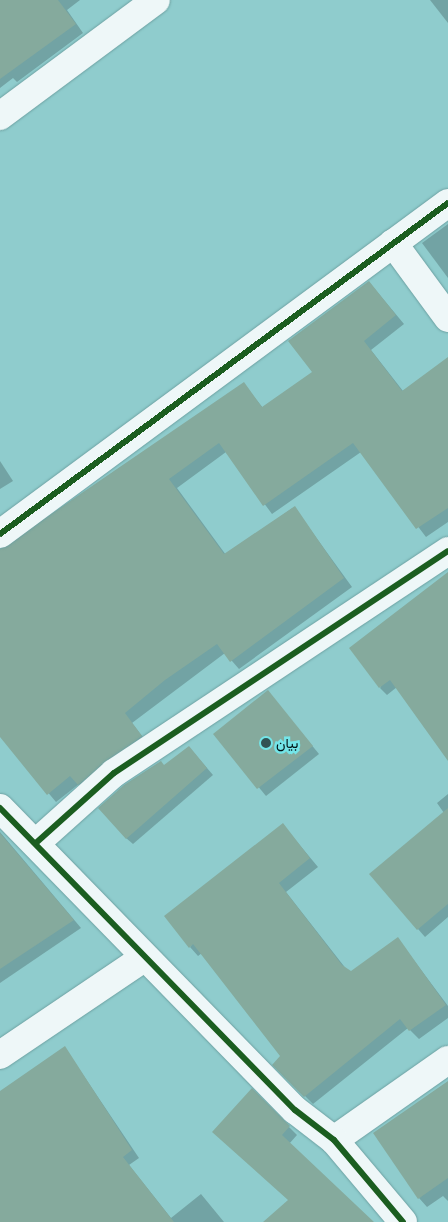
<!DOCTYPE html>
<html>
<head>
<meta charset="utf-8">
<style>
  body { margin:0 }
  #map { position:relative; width:448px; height:1222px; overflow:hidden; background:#8fcccd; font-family:"Open Sans",Vazirmatn,sans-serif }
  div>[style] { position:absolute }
  .shadow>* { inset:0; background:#0003 }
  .building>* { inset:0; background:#85aa9d }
  .roads { filter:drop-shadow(0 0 1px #6da1a2) drop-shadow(0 0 1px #6da1a2) }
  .minor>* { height:28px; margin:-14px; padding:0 14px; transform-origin:14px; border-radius:14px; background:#eef7f8 }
  .tertiary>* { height:28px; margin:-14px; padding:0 14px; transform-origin:14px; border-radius:14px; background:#eef7f8 }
  .cycleway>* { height:6px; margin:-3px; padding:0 3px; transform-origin:3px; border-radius:3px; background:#1b5e20 }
  .dots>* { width:14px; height:14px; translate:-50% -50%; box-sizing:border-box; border:2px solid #74e5e8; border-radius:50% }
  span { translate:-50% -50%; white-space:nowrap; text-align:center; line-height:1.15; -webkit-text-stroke:5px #74e5e8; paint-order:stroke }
  .poi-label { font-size:14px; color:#001213 }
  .left { translate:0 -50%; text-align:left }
</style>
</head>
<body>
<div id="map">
  <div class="shadow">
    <i style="clip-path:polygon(0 0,80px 0,67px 10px,83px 33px,17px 82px,13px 78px,0 88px)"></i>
    <i style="clip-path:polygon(430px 0,448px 0,448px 23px)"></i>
    <i style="clip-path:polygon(448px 224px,448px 278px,422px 243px)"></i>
    <i style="clip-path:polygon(369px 282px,404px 324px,371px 350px,403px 391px,448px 359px,448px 522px,426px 537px,361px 452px,272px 514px,226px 452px,177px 488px,226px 555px,294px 507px,352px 587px,239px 669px,225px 653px,132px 723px,149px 745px,87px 792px,79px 784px,56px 802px,0 735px,0 549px,10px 548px,244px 384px,263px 408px,314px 373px)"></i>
    <i style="clip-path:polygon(0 461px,13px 481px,0 489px)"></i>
    <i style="clip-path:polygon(448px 575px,448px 759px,397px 687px,387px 695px,380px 688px)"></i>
    <i style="clip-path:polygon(268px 692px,319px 754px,266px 796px,215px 734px)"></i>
    <i style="clip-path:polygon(189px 747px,213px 775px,133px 844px,126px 838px,165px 766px)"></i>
    <i style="clip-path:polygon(448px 794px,448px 917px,425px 937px,418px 929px,444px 813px,437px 803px)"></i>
    <i style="clip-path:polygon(283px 825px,318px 867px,286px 892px,347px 970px,351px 973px,398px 939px,448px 1006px,448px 1018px,419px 1039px,408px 1028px,313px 1104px,274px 1065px,282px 1056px,202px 953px,198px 956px,190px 947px)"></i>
    <i style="clip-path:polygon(0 832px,81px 928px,0 983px)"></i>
    <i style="clip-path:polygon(65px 1048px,139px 1158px,129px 1165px,171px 1218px,201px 1194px,224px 1222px,0 1222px,0 1104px)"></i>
    <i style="clip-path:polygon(448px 1083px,448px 1201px,443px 1196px,427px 1207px,419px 1198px)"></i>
    <i style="clip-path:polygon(252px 1090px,297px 1135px,289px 1144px,372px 1222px,267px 1222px,289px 1200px)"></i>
  </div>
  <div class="building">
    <i style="clip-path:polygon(0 0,58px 0,76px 24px,0 79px)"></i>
    <i style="clip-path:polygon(369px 281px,396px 315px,364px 341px,402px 391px,448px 357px,448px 508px,416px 529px,353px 443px,263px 506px,219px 443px,169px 479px,224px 554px,295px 506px,344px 578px,230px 662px,217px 644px,165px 680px,125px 713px,142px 736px,78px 785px,70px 776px,47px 795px,0 737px,0 549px,244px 382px,262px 407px,312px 372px,288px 341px)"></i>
    <i style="clip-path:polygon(448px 572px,448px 761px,390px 680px,379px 688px,349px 648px)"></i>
    <i style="clip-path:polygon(268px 690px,313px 746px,257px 789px,213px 734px)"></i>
    <i style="clip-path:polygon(189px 746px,207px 768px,126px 839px,98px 808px,124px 785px,161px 761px,164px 765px)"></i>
    <i style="clip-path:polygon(448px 808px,448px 904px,417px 930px,369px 874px)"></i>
    <i style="clip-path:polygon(283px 823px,310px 858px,279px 883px,342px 965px,351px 971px,398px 937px,446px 1005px,409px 1031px,400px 1019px,304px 1097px,272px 1065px,280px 1056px,193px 944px,189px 948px,164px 916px)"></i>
    <i style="clip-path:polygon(0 833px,74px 920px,0 969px)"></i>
    <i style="clip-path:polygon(65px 1046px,132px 1150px,123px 1157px,174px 1222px,0 1222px,0 1091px)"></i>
    <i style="clip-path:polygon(448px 1081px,448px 1178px,418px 1199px,373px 1133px)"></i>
    <i style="clip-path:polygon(252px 1088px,290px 1126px,282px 1135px,374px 1222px,263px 1222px,288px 1200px,212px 1132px)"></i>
  </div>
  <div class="roads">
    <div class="minor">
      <i style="left:0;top:116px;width:194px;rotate:-36.6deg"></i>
      <i style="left:393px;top:243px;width:93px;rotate:53.7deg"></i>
      <i style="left:0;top:534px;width:557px;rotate:-36.46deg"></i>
      <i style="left:37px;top:842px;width:103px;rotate:-41.9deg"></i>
      <i style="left:114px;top:773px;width:401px;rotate:-33.6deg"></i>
      <i style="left:334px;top:1140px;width:139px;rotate:-35.1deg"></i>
    </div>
    <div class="tertiary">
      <i style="left:0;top:808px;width:422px;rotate:45.7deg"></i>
      <i style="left:295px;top:1110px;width:49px;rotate:37.6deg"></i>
      <i style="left:334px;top:1140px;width:107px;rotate:49.9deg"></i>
      <i style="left:0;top:1055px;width:174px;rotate:-34deg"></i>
    </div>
  </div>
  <div class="cycleway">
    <i style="left:0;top:534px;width:557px;rotate:-36.46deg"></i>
    <i style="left:0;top:808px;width:422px;rotate:45.7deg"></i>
    <i style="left:295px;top:1110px;width:49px;rotate:37.6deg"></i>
    <i style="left:334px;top:1140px;width:107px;rotate:49.9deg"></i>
    <i style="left:37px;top:842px;width:103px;rotate:-41.9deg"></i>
    <i style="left:114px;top:773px;width:401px;rotate:-33.6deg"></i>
  </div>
  <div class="dots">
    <i style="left:266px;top:743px;background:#325354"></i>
  </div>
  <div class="poi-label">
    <span class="left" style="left:276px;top:743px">بيان</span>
  </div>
</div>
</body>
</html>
